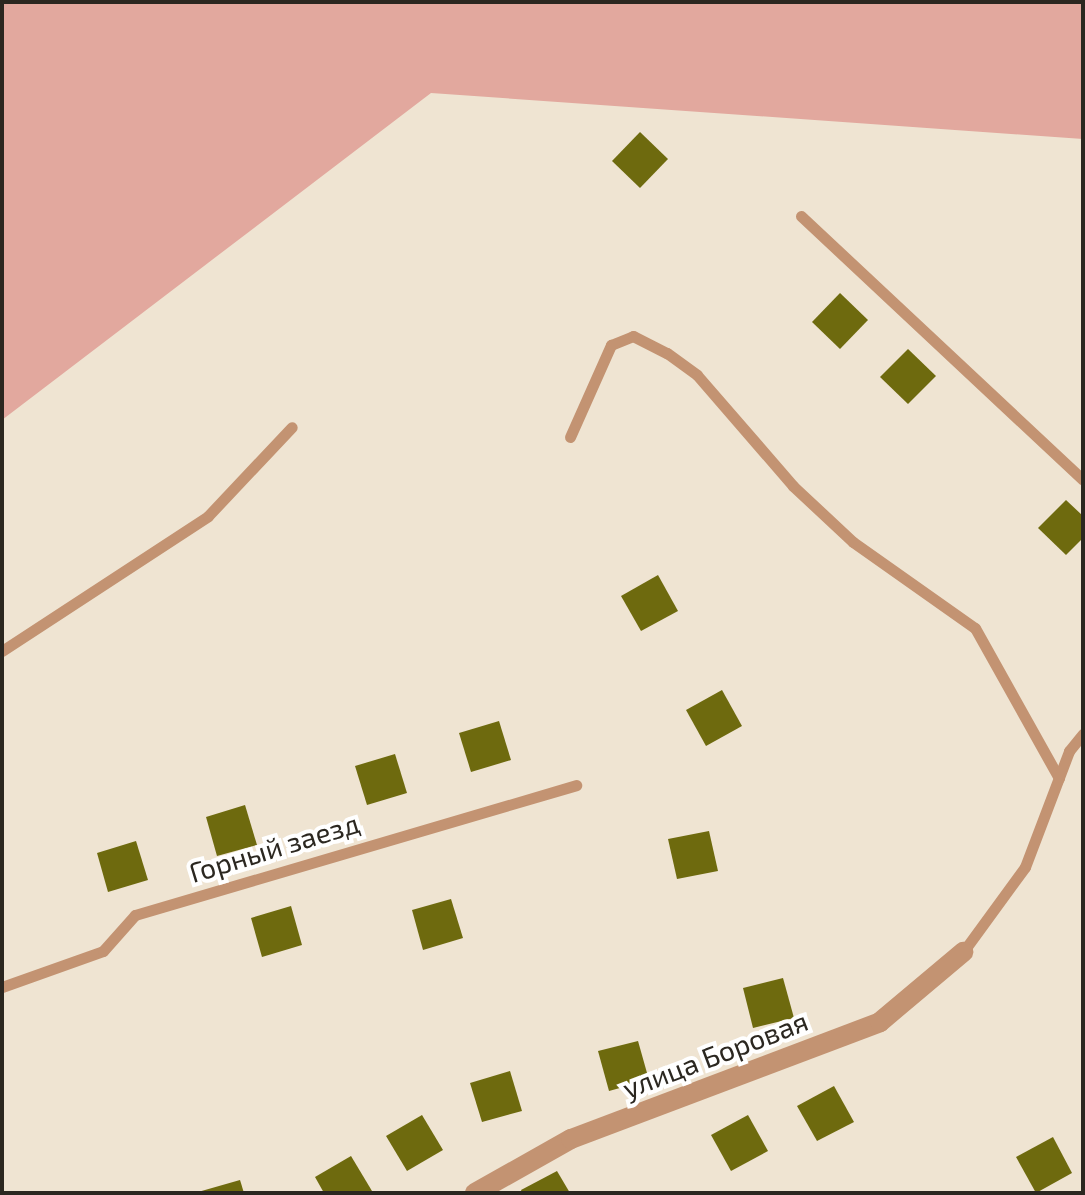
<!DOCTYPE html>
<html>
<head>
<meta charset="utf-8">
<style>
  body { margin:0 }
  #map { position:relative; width:1085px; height:1195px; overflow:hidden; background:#efe4d2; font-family:"Exo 2",sans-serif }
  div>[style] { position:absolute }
  .green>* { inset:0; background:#e2a89e }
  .building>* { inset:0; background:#6e6a0e }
  .service>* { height:11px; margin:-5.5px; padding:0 5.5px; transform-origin:5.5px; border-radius:5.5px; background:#c39372 }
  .minor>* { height:20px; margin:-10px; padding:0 10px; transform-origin:10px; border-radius:10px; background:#c39372 }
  span { translate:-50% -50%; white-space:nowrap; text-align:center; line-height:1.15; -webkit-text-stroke:8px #fff; paint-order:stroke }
  .street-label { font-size:28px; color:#2b2720 }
  .frame { position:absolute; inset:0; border:4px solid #2b2720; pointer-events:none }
</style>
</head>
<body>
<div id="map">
  <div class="green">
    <i style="clip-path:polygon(2px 2px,1083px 2px,1083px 139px,431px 93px,2px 420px)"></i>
  </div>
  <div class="building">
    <i style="clip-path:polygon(640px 132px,668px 159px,640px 188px,612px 161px)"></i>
    <i style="clip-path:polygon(840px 293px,868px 320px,840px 349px,812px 322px)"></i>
    <i style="clip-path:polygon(908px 349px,936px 376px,908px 404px,880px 377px)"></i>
    <i style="clip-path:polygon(1066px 500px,1083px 516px,1083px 538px,1066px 555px,1038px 528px)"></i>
    <i style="clip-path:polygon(658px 575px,678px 611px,641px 631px,621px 596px)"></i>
    <i style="clip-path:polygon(722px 690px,742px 726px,706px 746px,686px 710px)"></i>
    <i style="clip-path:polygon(499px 721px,511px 760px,471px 772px,459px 733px)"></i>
    <i style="clip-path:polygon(395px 754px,407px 793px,367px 805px,355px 766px)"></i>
    <i style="clip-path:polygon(245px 805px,257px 845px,217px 856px,206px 817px)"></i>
    <i style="clip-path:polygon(709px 831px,718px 871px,677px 879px,668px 839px)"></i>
    <i style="clip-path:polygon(136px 841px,148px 880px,108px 892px,97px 853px)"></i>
    <i style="clip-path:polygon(451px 899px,463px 938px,423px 950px,412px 910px)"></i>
    <i style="clip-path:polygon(291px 906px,302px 945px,262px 957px,251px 918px)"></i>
    <i style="clip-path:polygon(783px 978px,794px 1018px,753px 1028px,743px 988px)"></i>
    <i style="clip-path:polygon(638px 1041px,649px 1080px,609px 1091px,598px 1051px)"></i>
    <i style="clip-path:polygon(510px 1071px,522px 1111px,482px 1122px,470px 1083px)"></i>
    <i style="clip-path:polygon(834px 1086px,854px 1122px,817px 1141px,797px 1106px)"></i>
    <i style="clip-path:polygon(422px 1115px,443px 1150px,407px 1171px,386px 1136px)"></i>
    <i style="clip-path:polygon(748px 1115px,768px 1151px,731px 1171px,711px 1135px)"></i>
    <i style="clip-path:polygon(1053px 1137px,1072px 1173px,1036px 1193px,1016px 1157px)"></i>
    <i style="clip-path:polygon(351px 1156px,372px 1191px,324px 1193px,315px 1177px)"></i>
    <i style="clip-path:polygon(557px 1171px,570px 1193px,522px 1193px,521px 1190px)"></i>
    <i style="clip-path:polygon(240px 1180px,244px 1193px,198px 1193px,198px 1192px)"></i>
  </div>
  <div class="service">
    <i style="left:801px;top:216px;width:386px;rotate:43.1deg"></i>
    <i style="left:570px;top:437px;width:101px;rotate:-66deg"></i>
    <i style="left:611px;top:345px;width:24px;rotate:-22deg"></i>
    <i style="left:633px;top:336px;width:38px;rotate:27deg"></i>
    <i style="left:667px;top:353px;width:37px;rotate:36deg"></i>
    <i style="left:697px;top:375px;width:147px;rotate:49.1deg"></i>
    <i style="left:793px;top:486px;width:82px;rotate:43deg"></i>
    <i style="left:853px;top:542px;width:149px;rotate:35.2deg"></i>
    <i style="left:975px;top:628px;width:172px;rotate:60.8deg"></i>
    <i style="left:2px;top:651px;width:246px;rotate:-33.2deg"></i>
    <i style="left:208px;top:516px;width:122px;rotate:-46.7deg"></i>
    <i style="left:963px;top:952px;width:105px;rotate:-53.9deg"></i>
    <i style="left:1025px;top:867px;width:124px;rotate:-69.2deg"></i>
    <i style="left:1069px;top:751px;width:22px;rotate:-51deg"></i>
    <i style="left:2px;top:987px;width:107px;rotate:-19.6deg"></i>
    <i style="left:103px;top:951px;width:48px;rotate:-48.4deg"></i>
    <i style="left:135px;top:915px;width:460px;rotate:-16.4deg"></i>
  </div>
  <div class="minor">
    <i style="left:475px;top:1193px;width:110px;rotate:-29.4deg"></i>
    <i style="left:571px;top:1139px;width:330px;rotate:-20.7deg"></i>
    <i style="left:880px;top:1022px;width:109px;rotate:-40.1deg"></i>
  </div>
  <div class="street-label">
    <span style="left:274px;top:847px;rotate:-17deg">Горный заезд</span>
    <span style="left:715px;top:1054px;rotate:-21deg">улица Боровая</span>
  </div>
  <div class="frame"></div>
</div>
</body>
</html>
